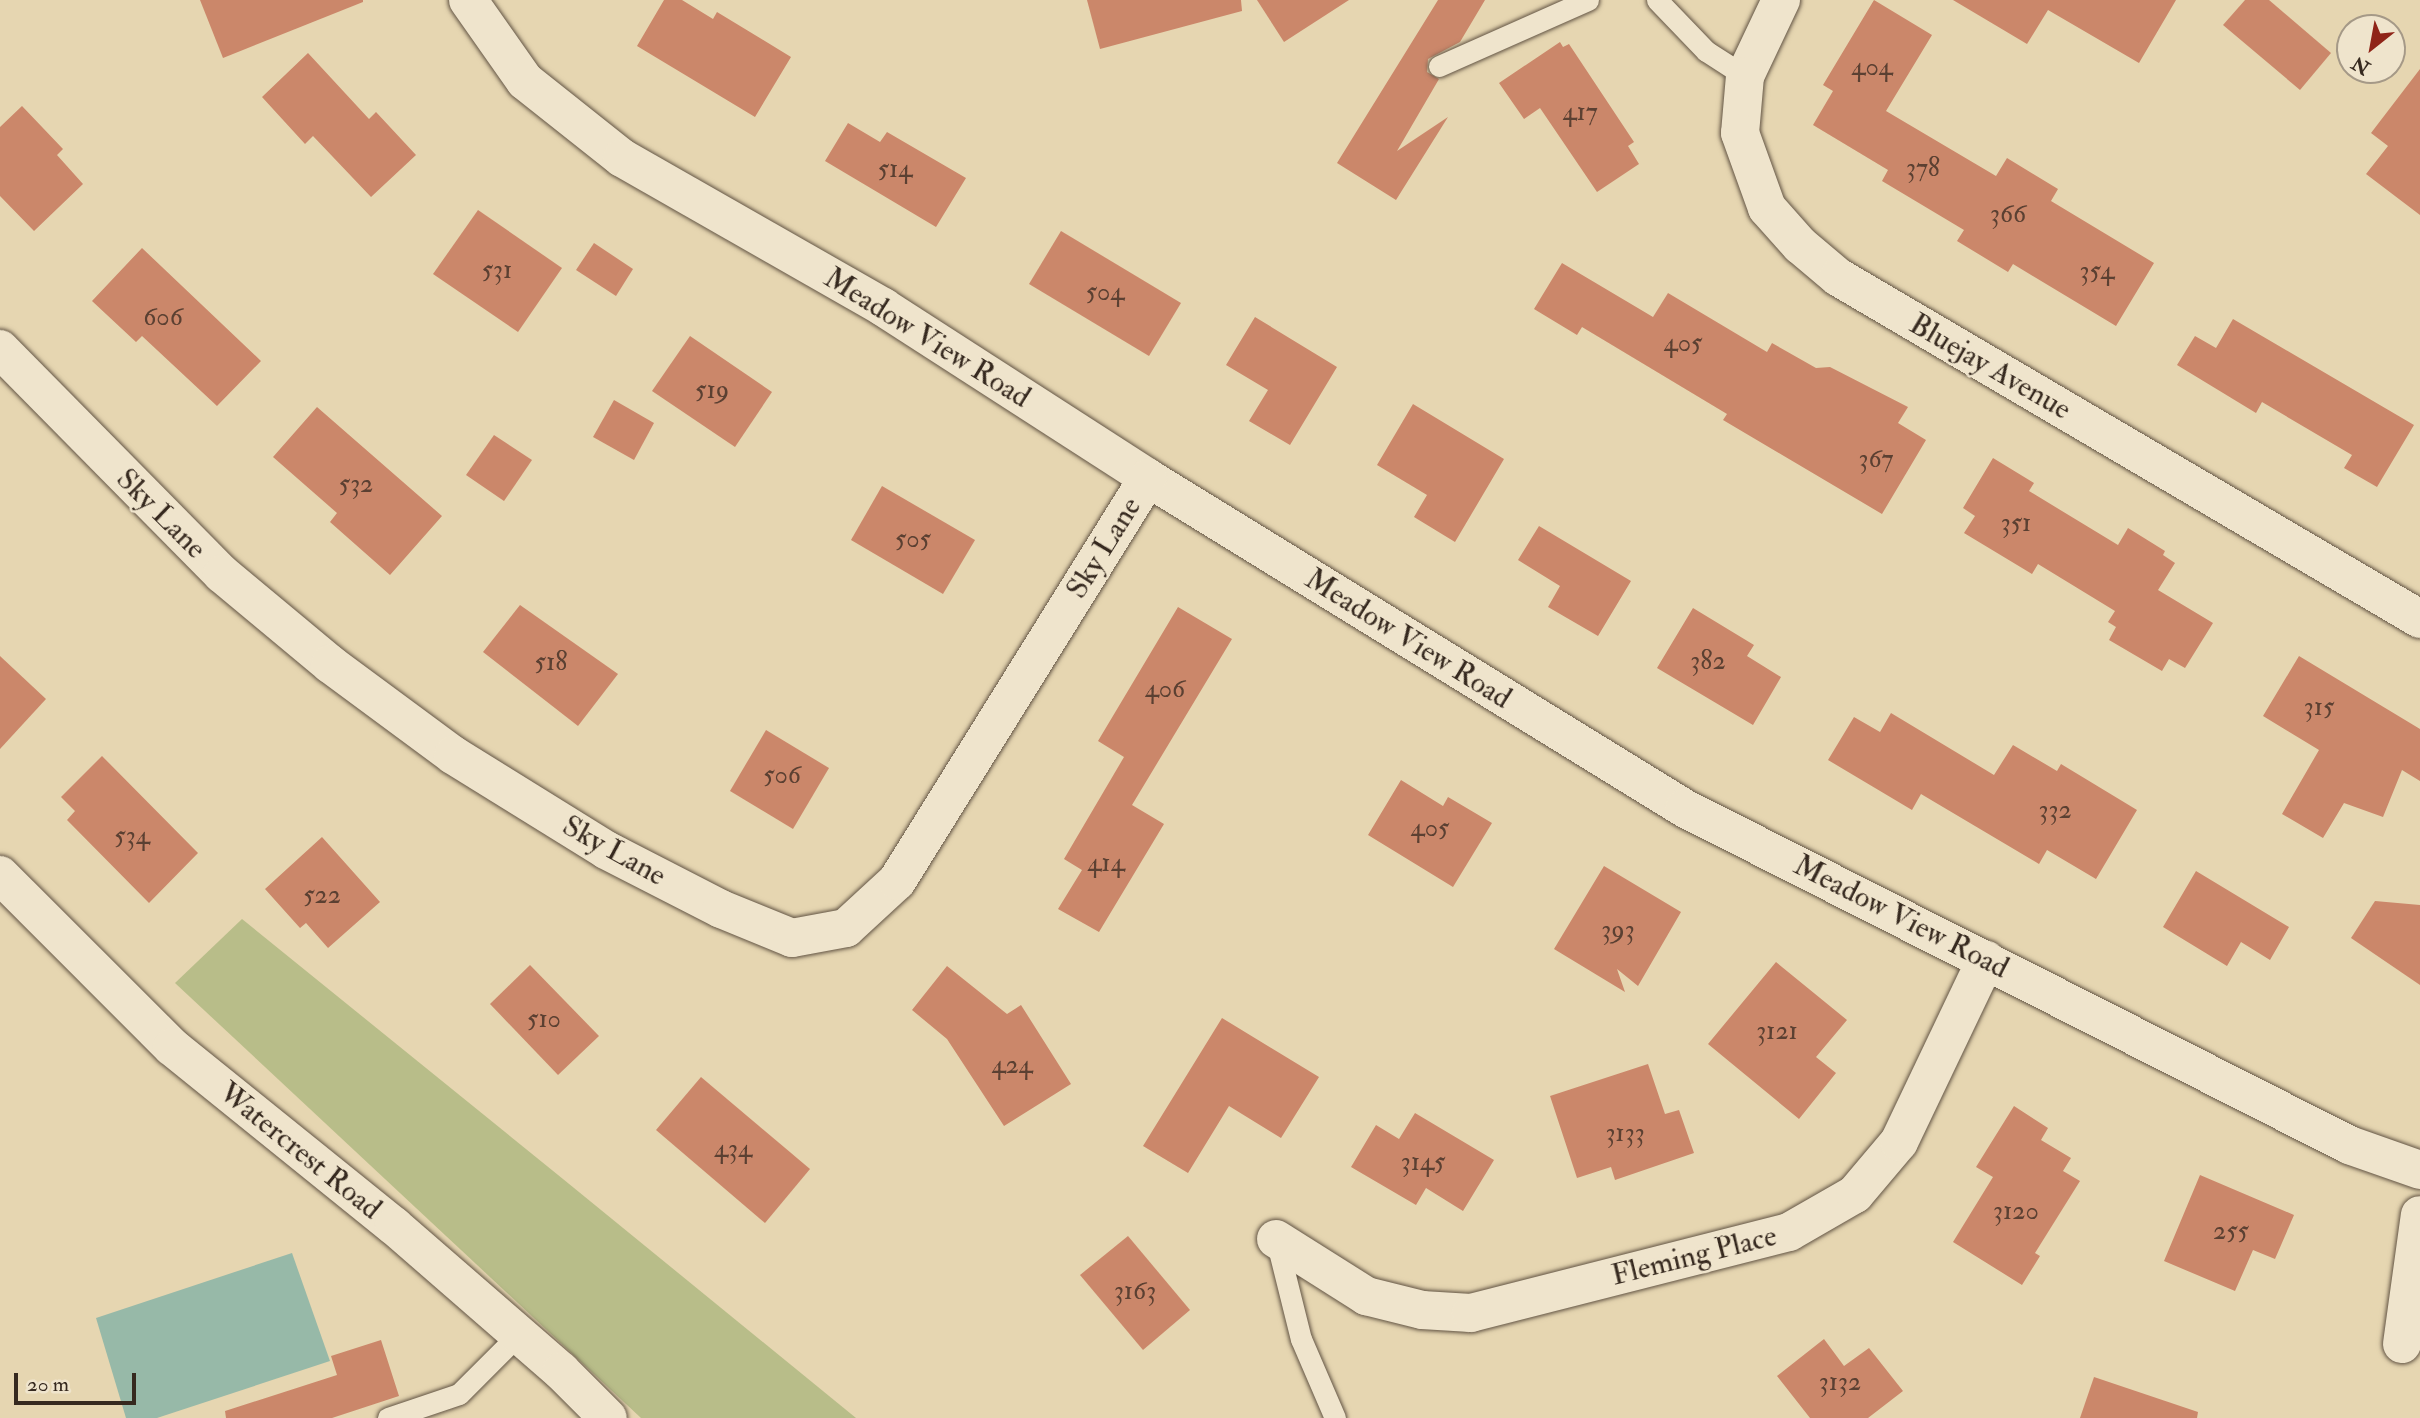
<!DOCTYPE html>
<html>
<head>
<meta charset="utf-8">
<style>
  body { margin:0 }
  #map { position:relative; width:2420px; height:1418px; overflow:hidden; background:#e6d6b1; font-family:"IM FELL Double Pica",serif }
  div>[style] { position:absolute }
  .green>* { inset:0; background:#b8bd89 }
  .water>* { inset:0; background:#97b9a8 }
  .building>* { inset:0; background:#cb876a }
  .roads { filter:drop-shadow(0 0 2px #625444) drop-shadow(0 0 2px #625444) }
  .lane>* { height:21px; margin:-10.5px; padding:0 10.5px; transform-origin:10.5px; border-radius:10.5px; background:#efe4cc }
  .street>* { height:38px; margin:-19px; padding:0 19px; transform-origin:19px; border-radius:19px; background:#efe4cc }
  span { translate:-50% -50%; white-space:nowrap; text-align:center; line-height:1.15; -webkit-text-stroke:5px #efe4cc; paint-order:stroke }
  .number-label { font-size:26px; color:#5b4032 }
  .number-label span { -webkit-text-stroke-width:0 }
  .street-label { font-size:30px; color:#36291f }
  .north { position:absolute; left:2336px; top:14px; width:70px; height:70px; box-sizing:border-box; background:#efe4cc; border:2px solid #a59987; border-radius:50%; rotate:211deg; font-size:19px; font-weight:700; line-height:28px; text-align:center; color:#36291f }
  .north::after { content:''; display:block; margin:auto; width:24px; height:32px; background:#8f2418; clip-path:polygon(50% 0,100% 100%,50% 72%,0 100%) }
  .scale { position:absolute; left:14px; top:1373px; width:122px; height:32px; box-sizing:border-box; border:4px solid #36291f; border-top:0; padding-left:9px; font-size:21px; line-height:24px; white-space:nowrap; color:#36291f; -webkit-text-stroke:5px #efe4cc; paint-order:stroke }
</style>
</head>
<body>
<div id="map">
  <div class="green">
    <i style="clip-path:polygon(242px 919px,563px 1179px,856px 1418px,641px 1418px,175px 983px)"></i>
  </div>
  <div class="water">
    <i style="clip-path:polygon(292px 1253px,330px 1361px,157px 1418px,126px 1418px,96px 1318px)"></i>
  </div>
  <div class="building">
    <i style="clip-path:polygon(200px 0,363px 0,363px 2px,223px 58px)"></i>
    <i style="clip-path:polygon(664px 0,682px 0,713px 19px,717px 12px,791px 57px,755px 117px,637px 46px)"></i>
    <i style="clip-path:polygon(1087px 0,1241px 0,1242px 11px,1100px 49px)"></i>
    <i style="clip-path:polygon(1257px 0,1349px 0,1284px 42px)"></i>
    <i style="clip-path:polygon(1438px 0,1485px 0,1460px 42px,1428px 59px,1427px 72px,1439px 79px,1397px 151px,1448px 117px,1396px 200px,1337px 163px)"></i>
    <i style="clip-path:polygon(1874px 0,1932px 35px,1886px 111px,1996px 176px,2007px 158px,2058px 189px,2051px 201px,2154px 263px,2116px 326px,2013px 264px,2008px 272px,1957px 241px,1964px 230px,1882px 181px,1888px 170px,1813px 125px,1833px 91px,1823px 85px)"></i>
    <i style="clip-path:polygon(1953px 0,2176px 0,2139px 63px,2048px 10px,2027px 44px)"></i>
    <i style="clip-path:polygon(2245px 0,2269px 0,2331px 53px,2300px 90px,2223px 25px)"></i>
    <i style="clip-path:polygon(1560px 42px,1563px 47px,1569px 44px,1634px 142px,1628px 146px,1639px 164px,1597px 192px,1540px 108px,1524px 119px,1499px 83px)"></i>
    <i style="clip-path:polygon(308px 53px,369px 119px,376px 112px,416px 155px,371px 197px,313px 136px,305px 144px,262px 97px)"></i>
    <i style="clip-path:polygon(2420px 69px,2420px 215px,2366px 174px,2388px 146px,2371px 133px)"></i>
    <i style="clip-path:polygon(22px 106px,63px 149px,57px 155px,83px 184px,34px 231px,0 196px,0 127px)"></i>
    <i style="clip-path:polygon(848px 123px,880px 142px,887px 132px,966px 178px,936px 227px,825px 161px)"></i>
    <i style="clip-path:polygon(478px 210px,562px 268px,518px 332px,433px 274px)"></i>
    <i style="clip-path:polygon(1061px 231px,1181px 303px,1149px 356px,1029px 284px)"></i>
    <i style="clip-path:polygon(594px 243px,633px 269px,616px 296px,576px 270px)"></i>
    <i style="clip-path:polygon(142px 248px,261px 361px,217px 406px,142px 336px,136px 342px,92px 301px)"></i>
    <i style="clip-path:polygon(1562px 263px,1653px 317px,1668px 293px,1767px 352px,1772px 343px,1816px 368px,1830px 367px,1908px 407px,1898px 423px,1926px 440px,1882px 514px,1723px 420px,1727px 414px,1582px 327px,1577px 335px,1534px 309px)"></i>
    <i style="clip-path:polygon(1255px 317px,1337px 367px,1290px 445px,1249px 421px,1268px 390px,1226px 365px)"></i>
    <i style="clip-path:polygon(2233px 319px,2414px 425px,2377px 487px,2344px 468px,2352px 455px,2262px 402px,2256px 413px,2177px 365px,2195px 336px,2216px 348px)"></i>
    <i style="clip-path:polygon(690px 336px,772px 392px,735px 447px,652px 391px)"></i>
    <i style="clip-path:polygon(614px 400px,654px 423px,634px 460px,593px 437px)"></i>
    <i style="clip-path:polygon(1413px 404px,1504px 459px,1455px 542px,1414px 517px,1427px 495px,1377px 465px)"></i>
    <i style="clip-path:polygon(317px 407px,442px 516px,390px 575px,330px 522px,337px 513px,273px 457px)"></i>
    <i style="clip-path:polygon(494px 435px,532px 460px,504px 501px,466px 475px)"></i>
    <i style="clip-path:polygon(1993px 458px,2034px 483px,2029px 491px,2118px 545px,2128px 528px,2165px 551px,2163px 555px,2175px 563px,2158px 590px,2213px 623px,2185px 668px,2169px 659px,2162px 671px,2109px 640px,2116px 627px,2108px 622px,2115px 611px,2038px 564px,2032px 574px,1964px 533px,1975px 516px,1963px 508px)"></i>
    <i style="clip-path:polygon(882px 486px,975px 540px,943px 594px,851px 540px)"></i>
    <i style="clip-path:polygon(1539px 526px,1631px 581px,1598px 636px,1548px 607px,1560px 586px,1518px 560px)"></i>
    <i style="clip-path:polygon(520px 605px,618px 674px,578px 726px,483px 652px)"></i>
    <i style="clip-path:polygon(1178px 607px,1232px 639px,1132px 805px,1164px 824px,1099px 932px,1058px 909px,1082px 870px,1064px 859px,1124px 757px,1098px 741px)"></i>
    <i style="clip-path:polygon(1693px 608px,1754px 645px,1747px 656px,1781px 677px,1753px 725px,1657px 668px)"></i>
    <i style="clip-path:polygon(0 656px,46px 699px,0 749px)"></i>
    <i style="clip-path:polygon(2299px 656px,2420px 729px,2420px 781px,2402px 770px,2383px 817px,2344px 803px,2323px 838px,2282px 814px,2319px 750px,2263px 716px)"></i>
    <i style="clip-path:polygon(1891px 713px,1994px 775px,2013px 745px,2057px 771px,2061px 764px,2137px 810px,2096px 879px,2047px 850px,2039px 864px,1921px 794px,1912px 810px,1828px 760px,1854px 717px,1880px 732px)"></i>
    <i style="clip-path:polygon(766px 730px,829px 768px,793px 829px,730px 791px)"></i>
    <i style="clip-path:polygon(102px 756px,198px 853px,149px 903px,67px 820px,75px 811px,61px 797px)"></i>
    <i style="clip-path:polygon(1401px 780px,1443px 806px,1448px 797px,1492px 823px,1453px 887px,1368px 835px)"></i>
    <i style="clip-path:polygon(322px 837px,380px 902px,328px 948px,306px 923px,300px 928px,265px 889px)"></i>
    <i style="clip-path:polygon(1604px 866px,1681px 912px,1638px 986px,1617px 969px,1625px 992px,1554px 949px)"></i>
    <i style="clip-path:polygon(2196px 871px,2289px 927px,2270px 960px,2241px 942px,2227px 966px,2163px 927px)"></i>
    <i style="clip-path:polygon(2375px 901px,2420px 905px,2420px 985px,2351px 938px)"></i>
    <i style="clip-path:polygon(1776px 962px,1847px 1020px,1816px 1057px,1836px 1073px,1799px 1119px,1708px 1044px)"></i>
    <i style="clip-path:polygon(530px 965px,599px 1036px,558px 1075px,490px 1004px)"></i>
    <i style="clip-path:polygon(947px 966px,1007px 1014px,1021px 1005px,1071px 1084px,1004px 1126px,947px 1039px,912px 1010px)"></i>
    <i style="clip-path:polygon(1222px 1018px,1319px 1077px,1281px 1138px,1229px 1106px,1188px 1173px,1143px 1146px)"></i>
    <i style="clip-path:polygon(1648px 1064px,1665px 1114px,1679px 1110px,1694px 1153px,1615px 1180px,1611px 1167px,1577px 1178px,1550px 1096px)"></i>
    <i style="clip-path:polygon(701px 1077px,810px 1169px,765px 1223px,656px 1130px)"></i>
    <i style="clip-path:polygon(2014px 1106px,2048px 1128px,2041px 1140px,2071px 1158px,2063px 1171px,2080px 1181px,2035px 1253px,2040px 1256px,2022px 1285px,1953px 1242px,1993px 1177px,1976px 1167px)"></i>
    <i style="clip-path:polygon(1415px 1113px,1494px 1160px,1463px 1211px,1426px 1188px,1416px 1205px,1351px 1167px,1376px 1125px,1399px 1139px)"></i>
    <i style="clip-path:polygon(2200px 1175px,2294px 1215px,2275px 1259px,2253px 1250px,2235px 1291px,2164px 1261px)"></i>
    <i style="clip-path:polygon(1128px 1236px,1190px 1310px,1143px 1350px,1080px 1275px)"></i>
    <i style="clip-path:polygon(1824px 1339px,1844px 1366px,1869px 1348px,1903px 1391px,1868px 1418px,1810px 1418px,1777px 1376px)"></i>
    <i style="clip-path:polygon(381px 1340px,399px 1396px,332px 1418px,226px 1418px,225px 1411px,337px 1375px,331px 1356px)"></i>
    <i style="clip-path:polygon(2094px 1377px,2198px 1412px,2197px 1418px,2080px 1418px)"></i>
  </div>
  <div class="roads">
    <div class="lane">
      <i style="left:1657px;top:0;width:71px;rotate:46.1deg"></i>
      <i style="left:1706px;top:51px;width:46px;rotate:32.7deg"></i>
      <i style="left:1439px;top:66px;width:163px;rotate:-23.9deg"></i>
      <i style="left:1276px;top:1239px;width:103px;rotate:76deg"></i>
      <i style="left:1301px;top:1339px;width:86px;rotate:66.7deg"></i>
      <i style="left:388px;top:1418px;width:75px;rotate:-18.7deg"></i>
      <i style="left:459px;top:1394px;width:85px;rotate:-45deg"></i>
    </div>
    <div class="street">
      <i style="left:468px;top:0;width:99px;rotate:54.9deg"></i>
      <i style="left:525px;top:81px;width:124px;rotate:38.4deg"></i>
      <i style="left:622px;top:158px;width:301px;rotate:29.7deg"></i>
      <i style="left:883px;top:307px;width:315px;rotate:32.8deg"></i>
      <i style="left:1148px;top:478px;width:629px;rotate:31.62deg"></i>
      <i style="left:1684px;top:808px;width:746px;rotate:26.87deg"></i>
      <i style="left:2349px;top:1145px;width:75px;rotate:19.4deg"></i>
      <i style="left:1781px;top:0;width:84px;rotate:115.3deg"></i>
      <i style="left:1745px;top:76px;width:57px;rotate:95deg"></i>
      <i style="left:1740px;top:133px;width:80px;rotate:70.2deg"></i>
      <i style="left:1767px;top:208px;width:50px;rotate:48.3deg"></i>
      <i style="left:1800px;top:245px;width:50px;rotate:40.1deg"></i>
      <i style="left:1838px;top:277px;width:675px;rotate:30.44deg"></i>
      <i style="left:0;top:349px;width:316px;rotate:45.4deg"></i>
      <i style="left:222px;top:574px;width:141px;rotate:39.8deg"></i>
      <i style="left:330px;top:664px;width:153px;rotate:36.5deg"></i>
      <i style="left:453px;top:755px;width:180px;rotate:31.8deg"></i>
      <i style="left:606px;top:850px;width:129px;rotate:27.2deg"></i>
      <i style="left:721px;top:909px;width:77px;rotate:22.2deg"></i>
      <i style="left:792px;top:938px;width:55px;rotate:-10.5deg"></i>
      <i style="left:846px;top:928px;width:69px;rotate:-42.7deg"></i>
      <i style="left:897px;top:881px;width:475px;rotate:-58.1deg"></i>
      <i style="left:0;top:875px;width:243px;rotate:45deg"></i>
      <i style="left:172px;top:1047px;width:285px;rotate:38.9deg"></i>
      <i style="left:394px;top:1226px;width:221px;rotate:41deg"></i>
      <i style="left:561px;top:1371px;width:66px;rotate:45deg"></i>
      <i style="left:1276px;top:1239px;width:107px;rotate:32.3deg"></i>
      <i style="left:1366px;top:1296px;width:58px;rotate:14deg"></i>
      <i style="left:1422px;top:1310px;width:49px;rotate:3.5deg"></i>
      <i style="left:1471px;top:1313px;width:328px;rotate:-14.3deg"></i>
      <i style="left:1789px;top:1232px;width:76px;rotate:-29.9deg"></i>
      <i style="left:1855px;top:1194px;width:68px;rotate:-49.8deg"></i>
      <i style="left:1899px;top:1142px;width:202px;rotate:-64.5deg"></i>
      <i style="left:2402px;top:1344px;width:130px;rotate:-82.1deg"></i>
    </div>
  </div>
  <div class="number-label">
    <span style="left:1872px;top:68px">404</span>
    <span style="left:1580px;top:113px">417</span>
    <span style="left:1923px;top:169px">378</span>
    <span style="left:895px;top:170px">514</span>
    <span style="left:2008px;top:215px">366</span>
    <span style="left:497px;top:271px">531</span>
    <span style="left:2097px;top:272px">354</span>
    <span style="left:1105px;top:293px">504</span>
    <span style="left:163px;top:318px">606</span>
    <span style="left:1683px;top:344px">405</span>
    <span style="left:712px;top:391px">519</span>
    <span style="left:1876px;top:460px">367</span>
    <span style="left:356px;top:485px">532</span>
    <span style="left:2016px;top:524px">351</span>
    <span style="left:913px;top:540px">505</span>
    <span style="left:1708px;top:662px">382</span>
    <span style="left:551px;top:663px">518</span>
    <span style="left:1165px;top:690px">406</span>
    <span style="left:2319px;top:708px">315</span>
    <span style="left:782px;top:776px">506</span>
    <span style="left:2055px;top:811px">332</span>
    <span style="left:1430px;top:829px">405</span>
    <span style="left:132px;top:837px">534</span>
    <span style="left:1106px;top:864px">414</span>
    <span style="left:322px;top:896px">522</span>
    <span style="left:1618px;top:931px">393</span>
    <span style="left:544px;top:1020px">510</span>
    <span style="left:1777px;top:1032px">3121</span>
    <span style="left:1012px;top:1066px">424</span>
    <span style="left:1625px;top:1134px">3133</span>
    <span style="left:733px;top:1150px">434</span>
    <span style="left:1423px;top:1163px">3145</span>
    <span style="left:2016px;top:1212px">3120</span>
    <span style="left:2231px;top:1232px">255</span>
    <span style="left:1135px;top:1292px">3163</span>
    <span style="left:1840px;top:1383px">3132</span>
  </div>
  <div class="street-label">
    <span style="left:927px;top:338px;rotate:32deg">Meadow View Road</span>
    <span style="left:1990px;top:367px;rotate:30deg">Bluejay Avenue</span>
    <span style="left:161px;top:514px;rotate:45deg">Sky Lane</span>
    <span style="left:1104px;top:548px;rotate:-58deg">Sky Lane</span>
    <span style="left:1408px;top:639px;rotate:32deg">Meadow View Road</span>
    <span style="left:614px;top:851px;rotate:29deg">Sky Lane</span>
    <span style="left:1901px;top:917px;rotate:27deg">Meadow View Road</span>
    <span style="left:300px;top:1151px;rotate:39deg">Watercrest Road</span>
    <span style="left:1694px;top:1256px;rotate:-14deg">Fleming Place</span>
  </div>
  <div class="north">N</div>
  <div class="scale">20 m</div>
</div>
</body>
</html>
